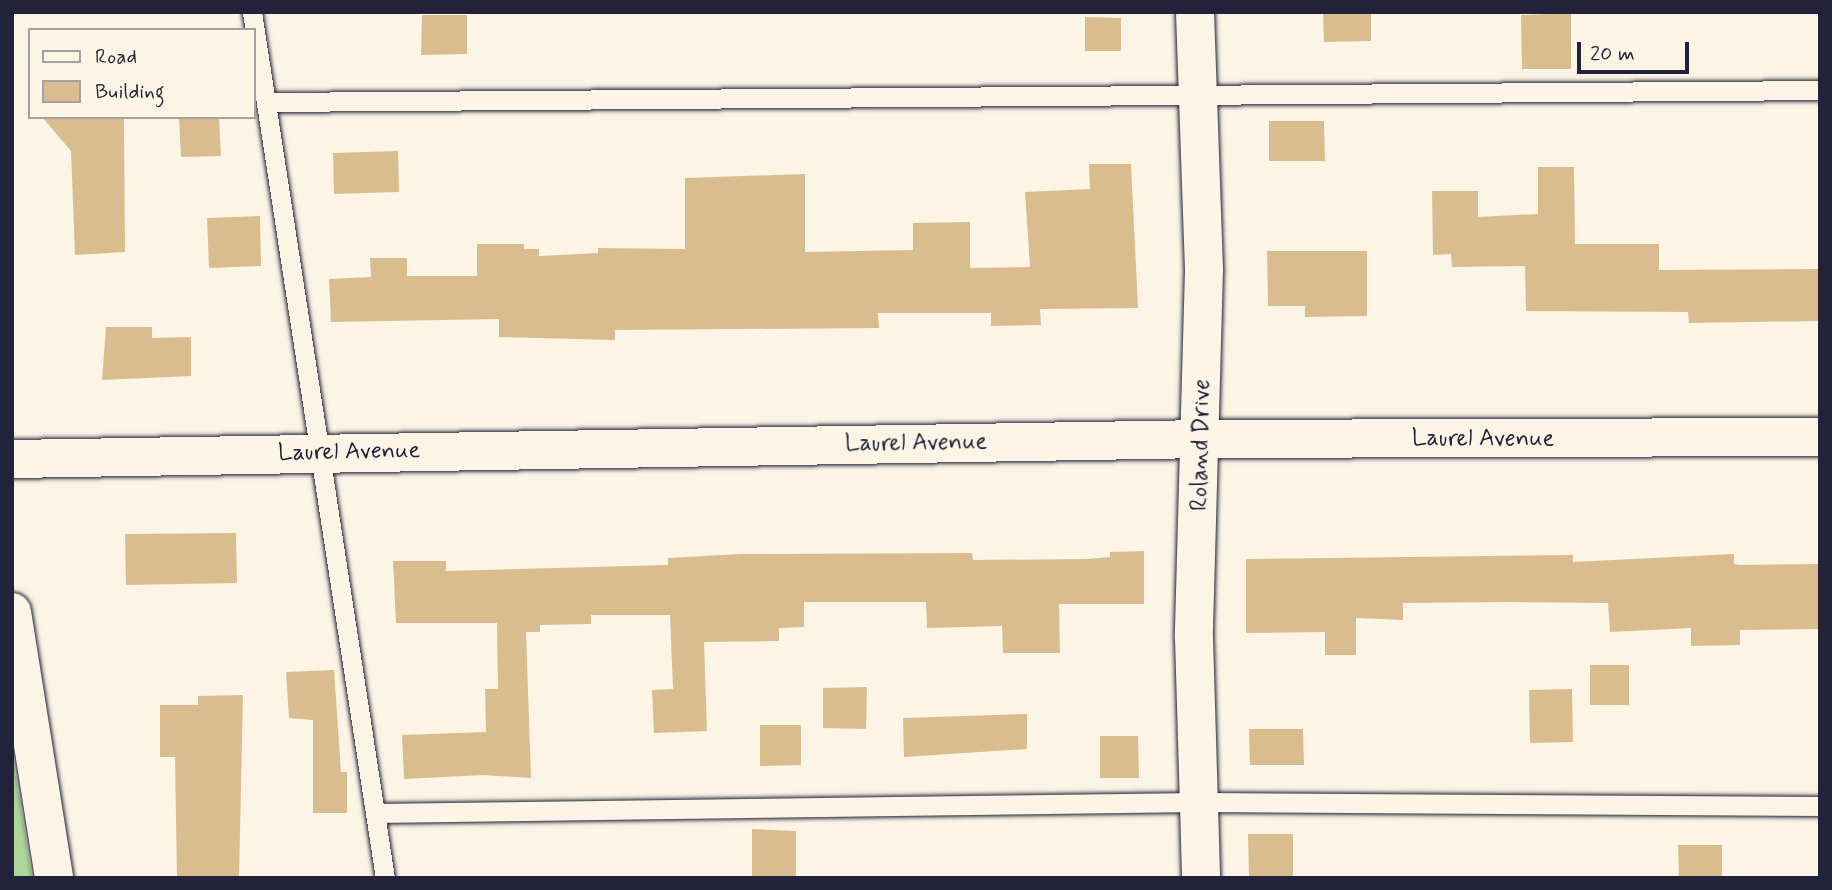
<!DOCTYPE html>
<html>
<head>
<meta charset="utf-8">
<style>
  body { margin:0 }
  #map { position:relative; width:1832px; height:890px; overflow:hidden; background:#fcf5e5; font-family:Mynerve,sans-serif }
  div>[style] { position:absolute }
  .green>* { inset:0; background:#acd796 }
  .building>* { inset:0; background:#dabd8e }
  .roads { filter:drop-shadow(0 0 2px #22223b) drop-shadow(0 0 2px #22223b) }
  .service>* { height:19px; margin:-9.5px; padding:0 9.5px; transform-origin:9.5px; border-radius:9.5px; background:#fcf5e5 }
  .minor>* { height:38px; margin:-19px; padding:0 19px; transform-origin:19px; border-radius:19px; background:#fcf5e5 }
  .secondary>* { height:38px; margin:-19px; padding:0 19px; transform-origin:19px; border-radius:19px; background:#fcf5e5 }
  span { translate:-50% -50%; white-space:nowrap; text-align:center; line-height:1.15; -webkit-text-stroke:5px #fcf5e5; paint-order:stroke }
  .street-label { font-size:24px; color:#22223b }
  .frame { position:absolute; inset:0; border:14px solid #22223b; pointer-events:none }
  .legend { position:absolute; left:28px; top:28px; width:228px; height:91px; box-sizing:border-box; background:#fcf5e5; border:2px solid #a5a1a1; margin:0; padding:9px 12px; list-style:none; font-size:21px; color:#22223b }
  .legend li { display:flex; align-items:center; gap:14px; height:35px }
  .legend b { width:35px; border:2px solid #a5a1a1 }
  .scale { position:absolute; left:1577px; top:42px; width:112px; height:32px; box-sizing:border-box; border:4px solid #22223b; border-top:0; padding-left:9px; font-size:21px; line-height:24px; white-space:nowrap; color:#22223b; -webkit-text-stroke:5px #fcf5e5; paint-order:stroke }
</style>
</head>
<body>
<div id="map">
  <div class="green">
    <i style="clip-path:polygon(12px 753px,32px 878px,12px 878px)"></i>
  </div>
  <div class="building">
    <i style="clip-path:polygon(1323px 12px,1371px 12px,1371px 41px,1324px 42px)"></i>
    <i style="clip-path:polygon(1571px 13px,1571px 69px,1522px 69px,1521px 15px)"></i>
    <i style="clip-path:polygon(422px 15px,467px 15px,467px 54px,421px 55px)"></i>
    <i style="clip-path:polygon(1085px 17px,1121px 18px,1121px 51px,1085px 51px)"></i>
    <i style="clip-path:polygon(42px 117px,124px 117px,125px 252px,75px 255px,71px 151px)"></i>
    <i style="clip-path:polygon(179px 117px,219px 117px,221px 156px,181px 157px)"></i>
    <i style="clip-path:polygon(1269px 121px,1324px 121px,1325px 161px,1269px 161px)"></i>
    <i style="clip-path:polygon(398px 151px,399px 192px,334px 194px,333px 153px)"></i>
    <i style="clip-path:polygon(1089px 164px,1131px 164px,1138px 308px,1040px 309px,1041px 325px,991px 326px,991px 313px,878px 313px,879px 328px,615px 330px,615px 340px,499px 337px,499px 319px,331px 322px,329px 279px,371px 277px,370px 258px,407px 258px,407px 276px,477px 276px,477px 244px,524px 244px,524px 249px,539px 249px,539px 256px,598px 253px,598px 248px,685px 249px,685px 178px,805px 174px,805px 252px,913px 250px,913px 223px,970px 222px,970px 268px,1030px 267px,1025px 192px,1090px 189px)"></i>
    <i style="clip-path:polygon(1538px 167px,1574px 167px,1575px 244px,1659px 244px,1659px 270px,1820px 269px,1820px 321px,1689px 323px,1688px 312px,1526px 311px,1525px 266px,1452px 267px,1451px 254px,1433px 255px,1432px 191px,1478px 191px,1478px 217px,1538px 214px)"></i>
    <i style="clip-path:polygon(260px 216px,261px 266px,209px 268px,207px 218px)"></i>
    <i style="clip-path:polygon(1267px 251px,1367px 251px,1367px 316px,1305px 317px,1305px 306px,1268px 306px)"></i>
    <i style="clip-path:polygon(106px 327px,152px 327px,152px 338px,191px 337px,191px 376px,102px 380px)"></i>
    <i style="clip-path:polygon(236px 533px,237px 583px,126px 585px,125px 534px)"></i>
    <i style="clip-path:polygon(1144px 551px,1144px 604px,1059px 604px,1060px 653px,1003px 653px,1002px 626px,927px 628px,926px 602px,804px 602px,804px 627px,779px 628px,779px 641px,704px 642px,707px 731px,654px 733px,652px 690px,673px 689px,670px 615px,591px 615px,591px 624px,540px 625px,540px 632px,526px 632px,531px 778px,483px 775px,404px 779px,402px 735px,486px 732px,485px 689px,498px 689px,497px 623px,396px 623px,393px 561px,446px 561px,446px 571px,668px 565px,668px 558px,741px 554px,972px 553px,973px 560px,1088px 559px,1110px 557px,1110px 552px)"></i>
    <i style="clip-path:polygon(1734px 554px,1734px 564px,1739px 565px,1820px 564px,1820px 629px,1740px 630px,1740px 645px,1691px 646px,1691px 628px,1610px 632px,1608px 603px,1509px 602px,1403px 603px,1403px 620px,1356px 618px,1356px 655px,1325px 655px,1325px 632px,1246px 633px,1246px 559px,1573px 555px,1573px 562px)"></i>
    <i style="clip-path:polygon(1590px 665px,1629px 665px,1629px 705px,1590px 705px)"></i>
    <i style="clip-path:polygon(334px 670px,341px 772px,347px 772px,347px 813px,313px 813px,313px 720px,289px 718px,286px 672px)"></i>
    <i style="clip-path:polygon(867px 687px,866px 729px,823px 728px,823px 688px)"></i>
    <i style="clip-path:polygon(1572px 689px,1573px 742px,1530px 743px,1529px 690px)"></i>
    <i style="clip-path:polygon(243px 695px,239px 878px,177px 878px,175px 757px,160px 757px,160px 705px,198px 705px,198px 696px)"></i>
    <i style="clip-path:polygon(1027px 714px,1027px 749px,904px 757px,903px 718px)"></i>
    <i style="clip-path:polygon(760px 725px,801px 725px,801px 765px,760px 766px)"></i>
    <i style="clip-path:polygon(1249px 729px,1303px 729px,1304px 765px,1250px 765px)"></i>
    <i style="clip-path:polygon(1100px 736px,1138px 736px,1139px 778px,1100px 778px)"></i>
    <i style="clip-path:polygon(752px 829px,796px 831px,796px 878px,752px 878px)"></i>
    <i style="clip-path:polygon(1248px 834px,1293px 834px,1293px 878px,1249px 878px)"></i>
    <i style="clip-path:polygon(1678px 845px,1722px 845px,1722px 878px,1679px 878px)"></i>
  </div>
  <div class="roads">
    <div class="service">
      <i style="left:252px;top:12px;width:876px;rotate:81.27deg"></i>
      <i style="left:266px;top:102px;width:1554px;rotate:-0.44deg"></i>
      <i style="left:376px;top:813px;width:823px;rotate:-0.77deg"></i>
      <i style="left:1199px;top:802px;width:621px;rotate:0.37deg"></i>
    </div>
    <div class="minor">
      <i style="left:1195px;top:12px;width:258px;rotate:88deg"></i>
      <i style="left:1204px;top:270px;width:368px;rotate:91.6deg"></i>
      <i style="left:1194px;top:638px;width:240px;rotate:88.3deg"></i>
      <i style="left:12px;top:459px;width:1190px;rotate:-0.96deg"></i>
      <i style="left:1202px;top:439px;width:618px;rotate:-0.19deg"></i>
    </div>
    <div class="secondary">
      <i style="left:12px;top:612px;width:269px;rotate:81deg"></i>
    </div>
  </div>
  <div class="street-label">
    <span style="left:1483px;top:439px">Laurel Avenue</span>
    <span style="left:916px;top:443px;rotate:-1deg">Laurel Avenue</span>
    <span style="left:1201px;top:445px;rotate:-89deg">Roland Drive</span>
    <span style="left:349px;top:452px;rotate:-1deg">Laurel Avenue</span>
  </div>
  <div class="frame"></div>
  <ul class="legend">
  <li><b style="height:9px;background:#fcf5e5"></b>Road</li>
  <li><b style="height:19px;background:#dabd8e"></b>Building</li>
  </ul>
  <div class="scale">20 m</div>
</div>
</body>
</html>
